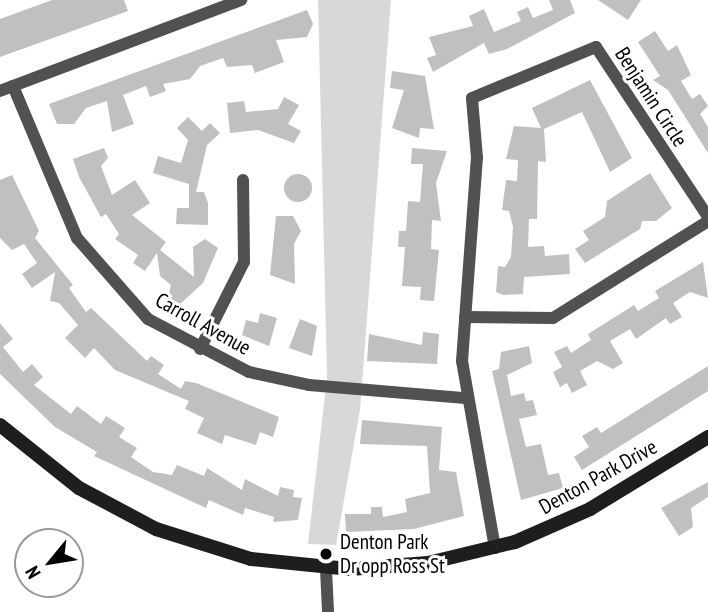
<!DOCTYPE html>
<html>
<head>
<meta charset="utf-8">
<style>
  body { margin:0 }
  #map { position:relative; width:708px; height:612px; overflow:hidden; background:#fff; font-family:"PT Sans Narrow",sans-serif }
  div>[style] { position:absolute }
  .green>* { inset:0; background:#d8d8d8 }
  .building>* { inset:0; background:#c0c0c0 }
  .round { border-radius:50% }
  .minor>* { height:12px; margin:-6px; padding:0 6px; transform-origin:6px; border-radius:6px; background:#515151 }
  .secondary>* { height:14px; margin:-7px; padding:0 7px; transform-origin:7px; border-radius:7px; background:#1e1e1e }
  .dots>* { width:19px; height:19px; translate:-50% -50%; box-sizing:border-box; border:4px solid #fff; border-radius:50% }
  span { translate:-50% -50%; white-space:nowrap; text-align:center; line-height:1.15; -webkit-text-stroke:6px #fff; paint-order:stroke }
  .street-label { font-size:21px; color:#000 }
  .poi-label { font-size:21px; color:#000 }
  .left { translate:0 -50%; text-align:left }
  .north { position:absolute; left:14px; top:528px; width:70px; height:70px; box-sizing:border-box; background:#fff; border:2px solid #999; border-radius:50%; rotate:240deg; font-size:19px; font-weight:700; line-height:28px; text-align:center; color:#000 }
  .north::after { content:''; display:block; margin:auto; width:24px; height:32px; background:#000; clip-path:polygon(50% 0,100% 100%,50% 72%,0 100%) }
</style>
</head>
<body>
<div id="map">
  <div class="green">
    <i style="clip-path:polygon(318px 0,391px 0,360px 410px,336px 545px,308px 544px,327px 377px)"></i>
  </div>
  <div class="building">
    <i style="clip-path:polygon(52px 0,124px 0,128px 11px,0 57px,0 19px)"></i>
    <i style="clip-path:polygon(549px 0,570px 0,575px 13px,507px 49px,489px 54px,484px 43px,433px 72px,427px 58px,436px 55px,429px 37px,473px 26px,469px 16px,484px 9px,494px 32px,521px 21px,517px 12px,528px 7px,533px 18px,553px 10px)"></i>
    <i style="clip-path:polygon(598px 0,641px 0,628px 20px)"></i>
    <i style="clip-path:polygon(307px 10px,313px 24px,307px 37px,276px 40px,284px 62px,255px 73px,252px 65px,227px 67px,223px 58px,200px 66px,190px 79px,163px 84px,166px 91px,150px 97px,146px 86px,123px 95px,134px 124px,112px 132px,107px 101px,86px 108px,74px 124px,57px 124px,49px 104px)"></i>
    <i style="clip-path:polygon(655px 31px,668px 51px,677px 45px,691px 75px,681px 81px,692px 99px,700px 94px,708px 106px,700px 114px,708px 127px,708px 153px,668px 90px,653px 80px,660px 76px,638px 42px)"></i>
    <i style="clip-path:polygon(392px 71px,425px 76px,434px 129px,420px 128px,419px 138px,392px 128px,404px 90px,390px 88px)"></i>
    <i style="clip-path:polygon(590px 80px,632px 158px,610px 172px,582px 112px,544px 129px,546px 162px,538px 161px,537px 219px,529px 219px,528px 247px,544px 246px,545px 256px,569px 254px,570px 274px,524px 277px,523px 294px,503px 295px,496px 292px,498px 266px,505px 267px,511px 257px,513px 227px,509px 211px,502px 210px,506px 180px,517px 181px,518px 160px,506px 159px,514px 126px,541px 128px,532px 108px)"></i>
    <i style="clip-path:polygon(284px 97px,299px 105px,288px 124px,301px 131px,294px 143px,258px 130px,230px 133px,227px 103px,244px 101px,246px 112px,278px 109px)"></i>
    <i style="clip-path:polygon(188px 117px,202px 131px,210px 123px,220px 133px,207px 145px,196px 192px,204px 192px,208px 203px,208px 225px,176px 224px,177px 208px,189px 208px,189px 184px,153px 173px,158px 156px,181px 163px,188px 140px,177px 128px)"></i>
    <i style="clip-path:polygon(104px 148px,108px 158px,101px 166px,112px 195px,135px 180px,150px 203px,132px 215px,166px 242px,160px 250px,194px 277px,193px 247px,205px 239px,218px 248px,203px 283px,178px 306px,168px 298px,171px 285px,160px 276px,157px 253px,145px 271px,133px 263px,138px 255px,115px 239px,119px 234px,106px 214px,101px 217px,79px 177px,73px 159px)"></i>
    <i style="clip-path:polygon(412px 148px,447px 151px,436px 183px,441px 221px,432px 220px,431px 249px,439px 250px,434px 301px,420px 300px,421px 287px,402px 286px,405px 247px,398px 247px,399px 231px,406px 231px,408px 201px,420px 202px,423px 164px,411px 164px)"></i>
    <i style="clip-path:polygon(650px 173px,672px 208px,656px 221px,642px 221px,640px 229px,585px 263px,575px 249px,589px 240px,583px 231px,605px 217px,607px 201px)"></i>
    <i class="round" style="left:284px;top:174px;width:28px;height:28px"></i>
    <i style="clip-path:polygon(12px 175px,39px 231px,35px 238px,73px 285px,69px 288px,86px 312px,91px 308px,147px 361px,151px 356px,164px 365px,158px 374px,181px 389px,185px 381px,196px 383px,279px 417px,273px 437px,260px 432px,256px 445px,225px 435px,222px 444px,197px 433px,204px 418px,185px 409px,189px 401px,115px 370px,94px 348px,85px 358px,65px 338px,78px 325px,59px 303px,50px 301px,55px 272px,32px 288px,22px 274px,37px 263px,24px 244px,12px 250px,0 238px,0 180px)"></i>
    <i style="clip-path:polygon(276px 216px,293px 216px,301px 231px,294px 244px,295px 284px,270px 275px)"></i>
    <i style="clip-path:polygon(703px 262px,708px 298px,690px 292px,673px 303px,682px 317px,670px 324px,666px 318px,636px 339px,630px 329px,610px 341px,623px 363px,613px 369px,597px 361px,580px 371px,587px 385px,572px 393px,567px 383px,560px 387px,553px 372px,562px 367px,554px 352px,567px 346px,571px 353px,591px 340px,588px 334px,634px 305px,638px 311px,659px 298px,655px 291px)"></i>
    <i style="clip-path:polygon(260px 313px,277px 318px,269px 346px,242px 335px,246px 320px,258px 323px)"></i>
    <i style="clip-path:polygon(300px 319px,317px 326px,312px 356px,289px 348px)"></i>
    <i style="clip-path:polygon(0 323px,13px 339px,3px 347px,23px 372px,32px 364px,43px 377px,34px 385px,71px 414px,77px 406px,101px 424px,106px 416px,125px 428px,119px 437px,137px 448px,131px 457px,153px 472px,172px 475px,177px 465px,204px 476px,207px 468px,242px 490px,245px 479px,278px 496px,280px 487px,294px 490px,293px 497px,302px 498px,298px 520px,273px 522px,274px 517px,245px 508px,243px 515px,209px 500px,206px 508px,94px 456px,97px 452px,55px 427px,0 374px)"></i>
    <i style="clip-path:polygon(423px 332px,439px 334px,437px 364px,367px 361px,369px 334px,422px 345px)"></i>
    <i style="clip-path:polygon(529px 346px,532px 363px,507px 375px,511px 396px,524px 393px,526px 401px,533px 400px,537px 415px,519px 419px,526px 447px,541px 444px,548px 475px,559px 473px,563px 488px,521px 500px,492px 371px,499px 369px,501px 352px)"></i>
    <i style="clip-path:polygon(708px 366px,708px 391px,582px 470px,574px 457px,589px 447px,582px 436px,597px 427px,601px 433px)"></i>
    <i style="clip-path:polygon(362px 420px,442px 427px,439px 470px,456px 472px,464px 516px,414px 529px,346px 532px,345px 514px,371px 514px,371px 507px,382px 507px,383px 517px,407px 512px,405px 499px,430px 493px,427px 446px,360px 444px)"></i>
    <i style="clip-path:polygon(708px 482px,708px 497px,691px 508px,693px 527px,679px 536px,661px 508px)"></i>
  </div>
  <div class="minor">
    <i style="left:13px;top:86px;width:165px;rotate:67.2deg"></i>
    <i style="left:77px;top:238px;width:108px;rotate:48.8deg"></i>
    <i style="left:148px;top:319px;width:114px;rotate:27.7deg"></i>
    <i style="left:249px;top:372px;width:61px;rotate:12.2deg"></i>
    <i style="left:309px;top:385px;width:157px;rotate:4.8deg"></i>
    <i style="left:0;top:91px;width:258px;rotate:-20.7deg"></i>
    <i style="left:465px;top:317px;width:88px;rotate:0.7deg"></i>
    <i style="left:553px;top:318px;width:183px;rotate:-32deg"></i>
    <i style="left:200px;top:349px;width:97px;rotate:-63.2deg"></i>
    <i style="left:244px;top:262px;width:82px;rotate:-90.7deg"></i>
    <i style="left:495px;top:548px;width:190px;rotate:-100deg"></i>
    <i style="left:462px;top:361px;width:204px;rotate:-85.8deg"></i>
    <i style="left:477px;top:158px;width:60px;rotate:-94.8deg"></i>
    <i style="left:472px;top:98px;width:134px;rotate:-22.4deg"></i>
    <i style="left:596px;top:47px;width:204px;rotate:56.6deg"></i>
    <i style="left:326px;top:569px;width:43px;rotate:87.3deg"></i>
  </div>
  <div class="secondary">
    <i style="left:0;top:425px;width:101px;rotate:38.6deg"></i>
    <i style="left:79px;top:488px;width:87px;rotate:28deg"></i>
    <i style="left:156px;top:529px;width:100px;rotate:17.5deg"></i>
    <i style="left:251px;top:559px;width:100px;rotate:5.8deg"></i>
    <i style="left:350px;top:569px;width:78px;rotate:-4.4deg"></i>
    <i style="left:428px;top:563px;width:89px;rotate:-13.6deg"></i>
    <i style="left:515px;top:542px;width:82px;rotate:-23.7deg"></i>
    <i style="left:590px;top:509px;width:138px;rotate:-31.4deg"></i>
  </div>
  <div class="dots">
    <i style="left:326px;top:554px;background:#000"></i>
  </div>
  <div class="street-label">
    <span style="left:651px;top:97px;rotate:57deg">Benjamin Circle</span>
    <span style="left:203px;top:324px;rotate:29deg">Carroll Avenue</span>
    <span style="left:598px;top:477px;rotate:-29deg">Denton Park Drive</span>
  </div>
  <div class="poi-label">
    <span class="left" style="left:340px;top:554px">Denton Park<br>Dr opp Ross St</span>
  </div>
  <div class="north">N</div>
</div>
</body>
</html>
